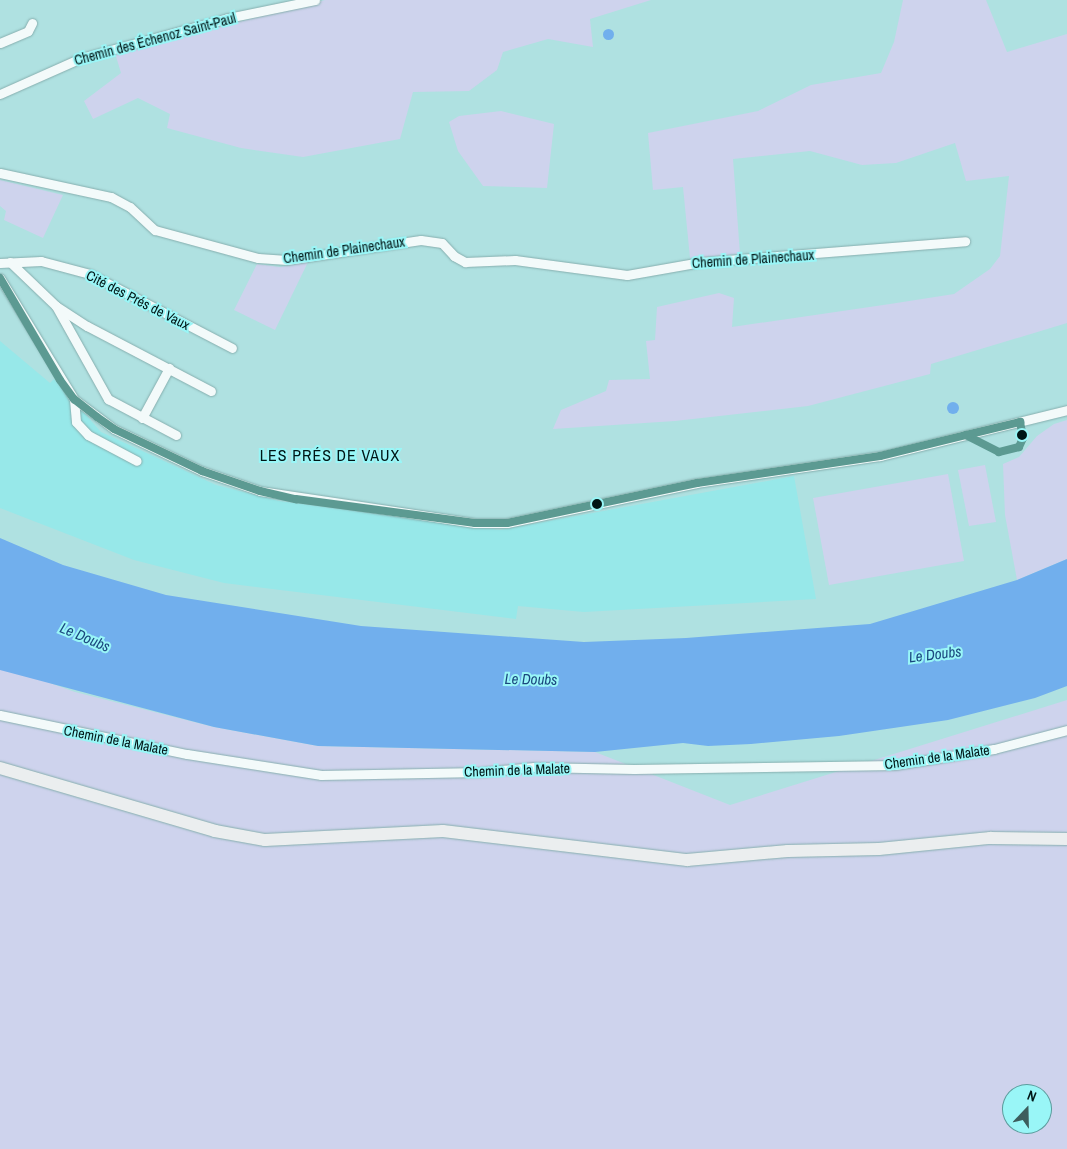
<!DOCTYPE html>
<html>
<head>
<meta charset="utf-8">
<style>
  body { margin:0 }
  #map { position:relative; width:1067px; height:1149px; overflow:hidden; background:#afe1e1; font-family:"Archivo Narrow",sans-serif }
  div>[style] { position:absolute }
  .built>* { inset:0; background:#97e8e9 }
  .green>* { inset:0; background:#ced3ed }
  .water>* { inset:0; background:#71afed }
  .round { border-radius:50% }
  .roads { filter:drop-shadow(0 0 1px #86aeae) drop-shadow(0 0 1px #86aeae) }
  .street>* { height:9px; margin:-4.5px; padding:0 4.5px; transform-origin:4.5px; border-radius:4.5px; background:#f3fafa }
  .secondary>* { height:12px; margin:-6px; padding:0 6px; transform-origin:6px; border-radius:6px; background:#ebeeef }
  .bus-1>* { height:8px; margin:-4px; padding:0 4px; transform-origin:4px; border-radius:4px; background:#5c9a92 }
  .dots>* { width:14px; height:14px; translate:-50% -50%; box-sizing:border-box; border:2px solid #99f6f7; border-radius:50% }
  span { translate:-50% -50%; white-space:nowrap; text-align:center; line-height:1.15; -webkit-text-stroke:4px #99f6f7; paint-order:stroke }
  .street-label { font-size:14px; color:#001616 }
  .water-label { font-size:15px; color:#1a467e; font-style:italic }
  .quarter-label { font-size:16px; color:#001616; letter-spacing:1px }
  .north { position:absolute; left:1002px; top:1084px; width:50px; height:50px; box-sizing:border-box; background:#99f6f7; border:1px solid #5c9c9d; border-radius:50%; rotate:21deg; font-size:14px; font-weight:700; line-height:20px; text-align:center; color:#001616 }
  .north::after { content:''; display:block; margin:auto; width:18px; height:22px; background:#3d5d5d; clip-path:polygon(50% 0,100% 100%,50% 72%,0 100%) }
</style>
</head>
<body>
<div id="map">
  <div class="built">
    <i style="clip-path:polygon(0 341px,50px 383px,54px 379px,101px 432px,216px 485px,279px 501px,500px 530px,794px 476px,816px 599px,584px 612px,518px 606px,516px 619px,224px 583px,134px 560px,0 508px)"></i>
  </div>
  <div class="green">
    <i style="clip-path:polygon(325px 0,651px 0,590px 19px,593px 47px,548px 39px,503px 52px,497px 70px,469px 91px,413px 92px,400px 139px,303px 157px,241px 148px,167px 128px,170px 114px,138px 98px,93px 119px,84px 101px,121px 73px,115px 53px)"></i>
    <i style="clip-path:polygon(903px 0,986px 0,1007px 52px,1067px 34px,1067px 323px,931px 364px,930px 374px,808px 406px,675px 421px,553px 429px,561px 410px,606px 391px,609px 380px,650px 379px,646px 341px,655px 340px,657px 307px,719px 293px,734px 298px,732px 327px,890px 304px,954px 294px,990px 269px,1000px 256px,1009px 176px,966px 181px,955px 143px,896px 163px,862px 165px,810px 151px,733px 159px,740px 254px,690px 258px,683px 187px,653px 190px,648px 133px,758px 111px,811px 85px,881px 73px,894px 42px)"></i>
    <i style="clip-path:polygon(501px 111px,554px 124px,547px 188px,483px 186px,458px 151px,449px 122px,459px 116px)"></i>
    <i style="clip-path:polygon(0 180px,63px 195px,43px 238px,4px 220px,6px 211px,0 206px)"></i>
    <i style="clip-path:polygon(308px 262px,275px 330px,234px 310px,257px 264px,280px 267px)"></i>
    <i style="clip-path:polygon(1067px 420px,1067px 559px,1017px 580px,1005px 515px,1003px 464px,1019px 457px,1037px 436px,1054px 424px)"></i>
    <i style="clip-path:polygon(985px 465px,996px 522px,969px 526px,958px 470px)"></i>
    <i style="clip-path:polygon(948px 474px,964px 561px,829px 585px,813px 498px)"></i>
    <i style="clip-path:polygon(evenodd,0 665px,75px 692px,214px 727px,318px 746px,595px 752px,730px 805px,1067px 700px,1067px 1149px,0 1149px,0 665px,1012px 1094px,1042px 1094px,1042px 1124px,1012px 1124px,1012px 1094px)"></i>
  </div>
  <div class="water">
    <i class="round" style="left:602.5px;top:28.5px;width:11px;height:11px"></i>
    <i class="round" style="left:947px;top:402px;width:12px;height:12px"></i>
    <i style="clip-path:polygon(0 538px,63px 565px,166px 595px,361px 626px,584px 642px,686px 638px,870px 624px,1017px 580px,1067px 559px,1067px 686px,1035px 698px,948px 720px,839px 736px,751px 744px,708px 746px,683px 743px,595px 752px,318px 746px,214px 727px,0 670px)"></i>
  </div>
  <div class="roads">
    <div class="street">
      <i style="left:0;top:43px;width:30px;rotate:-23deg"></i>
      <i style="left:28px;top:31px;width:9px;rotate:-63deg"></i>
      <i style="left:0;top:94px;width:89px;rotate:-24deg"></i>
      <i style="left:81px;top:58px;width:152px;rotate:-15.2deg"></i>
      <i style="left:228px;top:18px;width:89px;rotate:-11.7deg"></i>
      <i style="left:0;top:173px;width:114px;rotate:12.2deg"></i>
      <i style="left:111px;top:197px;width:21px;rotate:28deg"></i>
      <i style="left:130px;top:207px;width:34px;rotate:43deg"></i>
      <i style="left:155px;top:230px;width:107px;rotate:15.2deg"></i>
      <i style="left:258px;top:258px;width:29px;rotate:4deg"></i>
      <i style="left:287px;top:260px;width:135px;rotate:-8.5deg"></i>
      <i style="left:421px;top:240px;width:21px;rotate:8deg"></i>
      <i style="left:442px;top:243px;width:18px;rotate:47deg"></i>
      <i style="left:454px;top:256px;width:13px;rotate:29deg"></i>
      <i style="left:465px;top:262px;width:50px;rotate:-2.3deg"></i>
      <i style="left:515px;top:260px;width:113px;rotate:7.6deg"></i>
      <i style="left:627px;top:275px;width:75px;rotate:-10deg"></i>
      <i style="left:701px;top:262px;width:265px;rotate:-4.5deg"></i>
      <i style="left:10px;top:262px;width:64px;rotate:43.7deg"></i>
      <i style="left:56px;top:306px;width:37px;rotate:33deg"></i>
      <i style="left:87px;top:326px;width:140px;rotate:27.7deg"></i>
      <i style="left:0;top:263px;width:41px;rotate:-2.8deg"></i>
      <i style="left:41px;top:261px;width:51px;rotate:14.9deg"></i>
      <i style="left:90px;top:274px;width:160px;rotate:27.5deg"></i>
      <i style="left:0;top:278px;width:142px;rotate:58.6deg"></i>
      <i style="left:74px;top:399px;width:50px;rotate:36.9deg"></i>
      <i style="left:114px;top:429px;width:98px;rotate:25.5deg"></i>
      <i style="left:202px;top:471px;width:61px;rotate:19deg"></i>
      <i style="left:260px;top:491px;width:217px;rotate:8.5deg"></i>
      <i style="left:475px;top:523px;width:32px"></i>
      <i style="left:507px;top:523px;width:194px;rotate:-11.9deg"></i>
      <i style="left:697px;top:483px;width:185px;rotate:-8.4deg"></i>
      <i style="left:880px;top:456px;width:193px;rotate:-13.8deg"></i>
      <i style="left:56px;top:306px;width:107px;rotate:60.8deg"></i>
      <i style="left:108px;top:399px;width:77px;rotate:27.9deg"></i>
      <i style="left:74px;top:399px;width:23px;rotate:85deg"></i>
      <i style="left:76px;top:422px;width:18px;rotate:47deg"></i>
      <i style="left:88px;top:435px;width:55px;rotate:28deg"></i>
      <i style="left:142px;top:418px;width:57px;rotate:-61.6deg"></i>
      <i style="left:0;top:715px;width:191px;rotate:11.8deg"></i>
      <i style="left:187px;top:754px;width:136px;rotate:8.9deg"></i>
      <i style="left:321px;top:775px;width:159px;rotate:-1.1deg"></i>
      <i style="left:480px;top:772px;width:54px;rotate:-5.3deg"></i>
      <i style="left:534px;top:767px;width:100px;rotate:1.1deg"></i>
      <i style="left:634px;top:769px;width:261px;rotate:-0.9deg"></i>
      <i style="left:895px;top:765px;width:100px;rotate:-9.2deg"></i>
      <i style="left:994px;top:749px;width:75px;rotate:-14.6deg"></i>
    </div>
    <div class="secondary">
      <i style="left:0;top:768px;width:224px;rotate:16.3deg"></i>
      <i style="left:215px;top:831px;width:51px;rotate:10.2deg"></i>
      <i style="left:265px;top:840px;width:178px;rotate:-2.9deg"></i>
      <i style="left:443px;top:831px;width:246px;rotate:6.8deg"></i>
      <i style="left:687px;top:860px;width:101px;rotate:-5.1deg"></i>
      <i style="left:788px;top:851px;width:91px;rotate:-1.3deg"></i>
      <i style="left:879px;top:849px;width:112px;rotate:-5.7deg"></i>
      <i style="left:990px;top:838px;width:77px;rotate:0.7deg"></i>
    </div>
  </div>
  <div class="bus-1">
    <i style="left:0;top:278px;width:118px;rotate:59.5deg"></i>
    <i style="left:60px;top:380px;width:24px;rotate:54deg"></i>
    <i style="left:74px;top:399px;width:29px;rotate:38deg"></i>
    <i style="left:97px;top:417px;width:21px;rotate:35deg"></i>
    <i style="left:114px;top:429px;width:98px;rotate:25.5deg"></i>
    <i style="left:202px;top:471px;width:61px;rotate:19deg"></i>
    <i style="left:260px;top:491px;width:37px;rotate:13deg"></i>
    <i style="left:296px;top:499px;width:181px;rotate:7.6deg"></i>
    <i style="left:475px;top:523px;width:32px"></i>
    <i style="left:507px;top:523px;width:194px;rotate:-11.9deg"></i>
    <i style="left:697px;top:483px;width:185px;rotate:-8.4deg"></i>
    <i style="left:880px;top:456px;width:89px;rotate:-13.7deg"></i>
    <i style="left:1020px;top:422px;width:16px;rotate:79deg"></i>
    <i style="left:1023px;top:438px;width:10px;rotate:114deg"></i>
    <i style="left:1019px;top:447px;width:21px;rotate:166deg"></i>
    <i style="left:999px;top:452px;width:37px;rotate:-153deg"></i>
    <i style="left:966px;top:435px;width:56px;rotate:-13.5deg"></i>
  </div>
  <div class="dots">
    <i style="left:1022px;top:435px;background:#001616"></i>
    <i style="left:597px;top:504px;background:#001616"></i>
  </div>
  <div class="street-label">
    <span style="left:155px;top:39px;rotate:-15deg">Chemin des Échenoz Saint-Paul</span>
    <span style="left:344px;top:250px;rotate:-8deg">Chemin de Plainechaux</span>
    <span style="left:753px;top:259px;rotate:-4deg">Chemin de Plainechaux</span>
    <span style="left:138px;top:300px;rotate:27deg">Cité des Prés de Vaux</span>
    <span style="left:116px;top:740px;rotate:11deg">Chemin de la Malate</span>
    <span style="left:937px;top:757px;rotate:-8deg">Chemin de la Malate</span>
    <span style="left:517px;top:770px;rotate:-2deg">Chemin de la Malate</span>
  </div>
  <div class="water-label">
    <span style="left:85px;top:637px;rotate:23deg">Le Doubs</span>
    <span style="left:935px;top:654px;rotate:-7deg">Le Doubs</span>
    <span style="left:531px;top:679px;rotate:1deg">Le Doubs</span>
  </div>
  <div class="quarter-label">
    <span style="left:330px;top:455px">LES PRÉS DE VAUX</span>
  </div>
  <div class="north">N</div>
</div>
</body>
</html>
